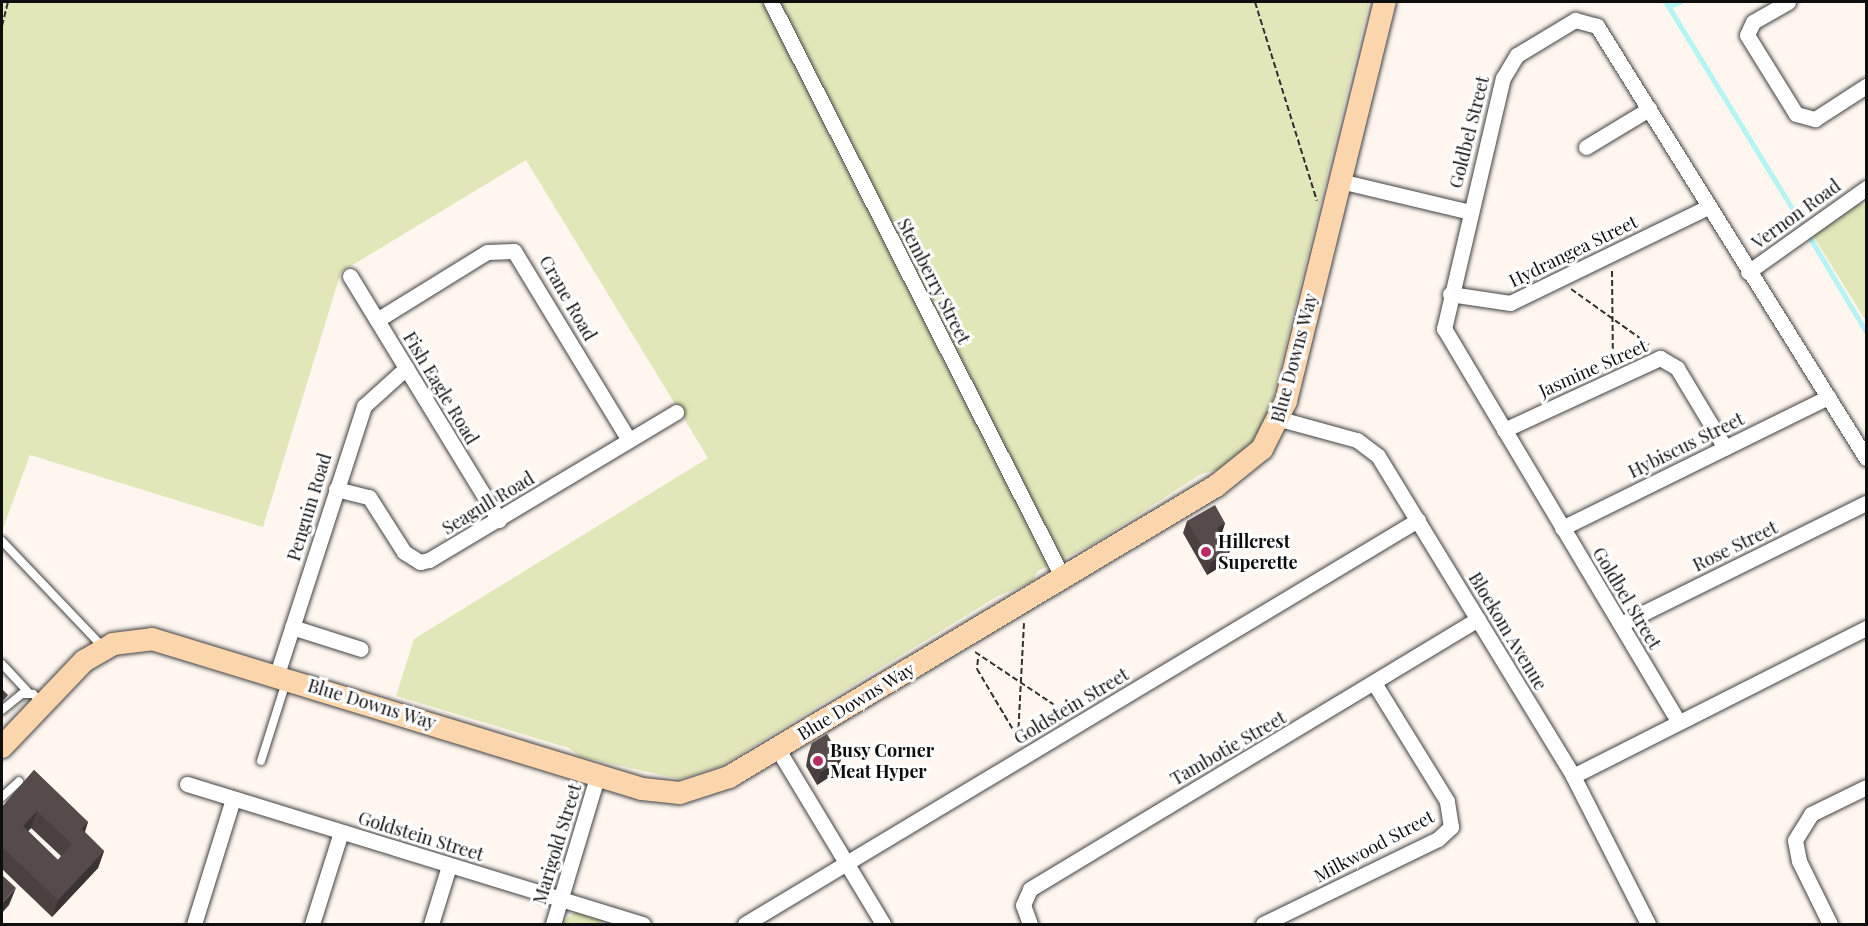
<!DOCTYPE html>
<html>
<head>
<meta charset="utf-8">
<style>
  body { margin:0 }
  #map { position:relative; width:1868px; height:926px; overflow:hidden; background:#fef6ef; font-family:"Playfair Display",serif }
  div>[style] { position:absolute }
  .green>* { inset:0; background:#e2e7ba }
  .stream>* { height:4.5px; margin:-2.25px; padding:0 2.25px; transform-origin:2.25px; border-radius:2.25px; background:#b6f3f3 }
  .path>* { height:2px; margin-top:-1px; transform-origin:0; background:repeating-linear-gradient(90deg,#303030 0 6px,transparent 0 9px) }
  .roads { filter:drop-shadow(0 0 2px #414141) drop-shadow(0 0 2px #414141) }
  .lane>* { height:8px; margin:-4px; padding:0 4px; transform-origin:4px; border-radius:4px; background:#fff }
  .street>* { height:15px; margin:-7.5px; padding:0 7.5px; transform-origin:7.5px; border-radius:7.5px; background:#fff }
  .secondary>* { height:22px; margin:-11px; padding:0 11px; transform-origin:11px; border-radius:11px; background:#fbd6ad }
  .wall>* { inset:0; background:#4a4040 }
  .shaded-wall>* { inset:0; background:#3c3434 }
  .building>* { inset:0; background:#564b4a }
  .dots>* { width:16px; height:16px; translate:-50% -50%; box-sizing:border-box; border:3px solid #fff; border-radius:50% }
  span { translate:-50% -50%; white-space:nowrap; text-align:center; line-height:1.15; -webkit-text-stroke:6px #fff; paint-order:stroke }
  .street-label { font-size:18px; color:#0e0e0e }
  .poi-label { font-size:18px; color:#0e0e0e; font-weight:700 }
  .left { translate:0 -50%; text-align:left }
  .frame { position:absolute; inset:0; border:3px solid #0e0e0e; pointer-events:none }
</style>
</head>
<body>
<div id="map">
  <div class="green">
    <i style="clip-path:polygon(2px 2px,1369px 2px,1270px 409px,1253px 441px,1226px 467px,1201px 474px,1093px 544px,1038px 571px,1032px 582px,998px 596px,721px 766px,679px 779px,581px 757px,569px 748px,396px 696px,414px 639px,708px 458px,526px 160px,341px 272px,263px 527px,30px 455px,2px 531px)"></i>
    <i style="clip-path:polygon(1854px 204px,1866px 205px,1866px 321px,1812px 234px)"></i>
    <i style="clip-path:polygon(576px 912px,604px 918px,601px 924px,559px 924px)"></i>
  </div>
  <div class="stream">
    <i style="left:1666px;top:2px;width:257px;rotate:58.5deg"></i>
    <i style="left:1669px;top:6px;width:12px;rotate:-20deg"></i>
    <i style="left:1811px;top:239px;width:107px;rotate:59.1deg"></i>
  </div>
  <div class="path">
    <i style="left:1255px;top:2px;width:208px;rotate:72.7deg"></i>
    <i style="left:2px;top:26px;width:25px;rotate:-76deg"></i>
    <i style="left:1612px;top:271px;width:93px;rotate:89.4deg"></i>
    <i style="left:1571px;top:289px;width:98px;rotate:35.5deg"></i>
    <i style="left:975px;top:652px;width:112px;rotate:33.7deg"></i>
    <i style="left:978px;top:659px;width:10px;rotate:96deg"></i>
    <i style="left:977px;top:669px;width:86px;rotate:59.3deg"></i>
    <i style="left:1018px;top:737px;width:114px;rotate:-87deg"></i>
  </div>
  <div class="roads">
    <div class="lane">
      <i style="left:2px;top:541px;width:148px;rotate:46.4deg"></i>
      <i style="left:2px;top:664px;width:40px;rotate:47deg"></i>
      <i style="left:2px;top:710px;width:26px;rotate:-39deg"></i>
      <i style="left:22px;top:694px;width:11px"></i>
      <i style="left:33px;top:694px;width:13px;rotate:45deg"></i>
      <i style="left:261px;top:761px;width:83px;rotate:-72.4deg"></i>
      <i style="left:2px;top:797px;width:23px;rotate:-43deg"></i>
    </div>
    <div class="street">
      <i style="left:771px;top:2px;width:646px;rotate:63.12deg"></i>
      <i style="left:1788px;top:2px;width:40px;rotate:150.3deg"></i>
      <i style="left:1753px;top:22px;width:14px;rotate:115deg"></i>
      <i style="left:1747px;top:35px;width:93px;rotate:58.2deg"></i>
      <i style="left:1796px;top:114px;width:20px;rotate:15deg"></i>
      <i style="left:1815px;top:119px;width:61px;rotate:-32.9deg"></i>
      <i style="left:1586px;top:147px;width:74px;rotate:-31.1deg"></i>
      <i style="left:1340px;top:181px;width:134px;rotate:13.4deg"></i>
      <i style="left:1748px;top:272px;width:145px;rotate:-35.4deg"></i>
      <i style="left:350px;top:276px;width:286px;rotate:58.6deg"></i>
      <i style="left:1450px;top:294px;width:61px;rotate:8.5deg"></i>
      <i style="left:1510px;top:303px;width:220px;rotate:-25.9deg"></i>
      <i style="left:377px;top:320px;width:129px;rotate:-31.7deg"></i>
      <i style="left:487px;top:252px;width:27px;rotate:-2deg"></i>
      <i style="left:514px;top:251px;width:221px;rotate:58.7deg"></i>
      <i style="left:1280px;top:419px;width:80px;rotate:15.3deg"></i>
      <i style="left:1357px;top:440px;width:26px;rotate:37deg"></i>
      <i style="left:1378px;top:456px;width:375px;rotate:58.6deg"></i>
      <i style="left:1573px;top:776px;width:166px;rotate:63.1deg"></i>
      <i style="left:1504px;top:430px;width:172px;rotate:-24.8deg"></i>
      <i style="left:1660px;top:358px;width:20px;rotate:30deg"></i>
      <i style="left:1677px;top:368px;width:93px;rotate:59deg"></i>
      <i style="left:336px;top:489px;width:34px;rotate:14deg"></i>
      <i style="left:369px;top:497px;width:65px;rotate:57.5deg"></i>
      <i style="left:404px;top:552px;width:19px;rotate:32deg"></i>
      <i style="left:420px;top:562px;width:9px;rotate:-13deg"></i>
      <i style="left:429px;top:560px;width:288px;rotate:-30.9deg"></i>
      <i style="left:1562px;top:528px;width:297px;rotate:-26.2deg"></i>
      <i style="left:1621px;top:624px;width:273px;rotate:-26.3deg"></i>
      <i style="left:292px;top:627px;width:72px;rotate:17.7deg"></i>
      <i style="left:277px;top:674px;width:282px;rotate:-72deg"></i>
      <i style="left:364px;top:406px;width:57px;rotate:-42.1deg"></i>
      <i style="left:1678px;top:721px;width:457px;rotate:-120.8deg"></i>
      <i style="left:1444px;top:329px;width:258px;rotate:-76.8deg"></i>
      <i style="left:1503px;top:78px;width:27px;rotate:-59deg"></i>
      <i style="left:1517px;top:55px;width:68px;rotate:-31.1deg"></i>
      <i style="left:1575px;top:20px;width:23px;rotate:15deg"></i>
      <i style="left:1597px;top:26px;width:509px;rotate:58.09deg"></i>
      <i style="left:777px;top:748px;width:205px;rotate:58.9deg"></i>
      <i style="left:1573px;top:776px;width:328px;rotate:-26.8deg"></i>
      <i style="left:187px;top:784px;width:477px;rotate:17.1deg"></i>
      <i style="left:194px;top:924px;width:131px;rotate:-72.7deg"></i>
      <i style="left:312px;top:924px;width:96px;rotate:-72.5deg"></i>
      <i style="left:431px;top:924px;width:61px;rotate:-72.8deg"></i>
      <i style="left:553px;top:924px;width:157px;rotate:-73.3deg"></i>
      <i style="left:745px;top:924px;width:785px;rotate:-30.98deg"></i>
      <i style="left:1030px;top:924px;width:20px;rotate:-110deg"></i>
      <i style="left:1023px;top:905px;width:17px;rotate:-66deg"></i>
      <i style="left:1030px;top:889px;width:523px;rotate:-31.08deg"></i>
      <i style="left:1263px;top:924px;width:195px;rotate:-25.9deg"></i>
      <i style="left:1438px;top:839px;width:18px;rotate:-43deg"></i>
      <i style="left:1451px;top:827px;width:26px;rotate:-99deg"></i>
      <i style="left:1447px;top:801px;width:139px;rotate:-121.7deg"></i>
      <i style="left:1830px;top:924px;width:70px;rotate:-116.2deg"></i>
      <i style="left:1799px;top:861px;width:21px;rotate:-101deg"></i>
      <i style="left:1795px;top:840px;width:31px;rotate:-58deg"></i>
      <i style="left:1811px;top:814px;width:61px;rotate:-26.1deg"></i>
    </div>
    <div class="secondary">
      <i style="left:2px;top:747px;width:119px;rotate:-46.4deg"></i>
      <i style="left:84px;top:661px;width:34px;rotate:-30deg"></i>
      <i style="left:113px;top:644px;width:39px;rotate:-7deg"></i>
      <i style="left:152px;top:639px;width:512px;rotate:17.02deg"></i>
      <i style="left:642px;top:789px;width:38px;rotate:6deg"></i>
      <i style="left:680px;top:793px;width:52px;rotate:-18.1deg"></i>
      <i style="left:729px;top:777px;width:567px;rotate:-30.86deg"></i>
      <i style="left:1216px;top:486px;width:59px;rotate:-38.8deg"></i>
      <i style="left:1262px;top:449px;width:54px;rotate:-63.4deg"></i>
      <i style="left:1286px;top:401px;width:411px;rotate:-76.1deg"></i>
    </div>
  </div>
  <div class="wall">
    <i style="clip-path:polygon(1187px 521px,1225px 523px,1221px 535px,1225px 564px,1207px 575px,1183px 533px)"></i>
    <i style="clip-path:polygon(812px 743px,841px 759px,837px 772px,817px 785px,806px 766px,808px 755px)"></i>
    <i style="clip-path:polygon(evenodd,34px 770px,88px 822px,85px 832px,104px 851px,98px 868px,52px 917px,2px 869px,2px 807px,34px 770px,31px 828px,61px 856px,58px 860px,28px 831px,31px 828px)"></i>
  </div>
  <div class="shaded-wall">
    <i style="clip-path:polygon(1225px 523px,1221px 536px,1217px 528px)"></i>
    <i style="clip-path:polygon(1230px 551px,1225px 564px,1207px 575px,1211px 562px)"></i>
    <i style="clip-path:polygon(841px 759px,837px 772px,817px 785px,821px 772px)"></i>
    <i style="clip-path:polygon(37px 811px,31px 828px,17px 843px,23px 826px)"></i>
    <i style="clip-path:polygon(88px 822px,82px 838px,81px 829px)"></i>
    <i style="clip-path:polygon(104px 851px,98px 868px,52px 917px,58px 900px)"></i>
    <i style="clip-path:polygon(16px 888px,9px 905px,2px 913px,2px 903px)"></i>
  </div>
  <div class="building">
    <i style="clip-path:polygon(1215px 505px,1225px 523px,1217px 528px,1230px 551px,1211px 562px,1187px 521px)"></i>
    <i style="clip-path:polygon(2px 689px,8px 695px,2px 702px)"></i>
    <i style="clip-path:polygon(827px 734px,841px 759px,821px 772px,810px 753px,812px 743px)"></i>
    <i style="clip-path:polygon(evenodd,34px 770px,88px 822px,81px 829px,104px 851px,58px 900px,3px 848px,2px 849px,2px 807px,34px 770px,37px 811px,72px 844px,58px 860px,23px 826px,37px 811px)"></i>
    <i style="clip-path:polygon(2px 875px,16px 888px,2px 903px)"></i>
  </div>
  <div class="dots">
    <i style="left:1206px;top:552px;background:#b72c65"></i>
    <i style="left:818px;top:761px;background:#b72c65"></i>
  </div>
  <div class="street-label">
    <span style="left:1469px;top:132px;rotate:-76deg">Goldbel Street</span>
    <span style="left:1796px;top:214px;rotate:-36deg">Vernon Road</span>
    <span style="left:1573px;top:251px;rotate:-26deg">Hydrangea Street</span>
    <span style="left:934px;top:281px;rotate:63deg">Stemberry Street</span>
    <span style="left:568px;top:298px;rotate:60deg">Crane Road</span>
    <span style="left:1294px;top:358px;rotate:-75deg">Blue Downs Way</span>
    <span style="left:1593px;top:368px;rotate:-24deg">Jasmine Street</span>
    <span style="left:441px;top:388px;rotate:59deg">Fish Eagle Road</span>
    <span style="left:1686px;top:445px;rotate:-26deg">Hybiscus Street</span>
    <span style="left:488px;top:503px;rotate:-31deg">Seagull Road</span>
    <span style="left:309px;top:507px;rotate:-73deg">Penguin Road</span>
    <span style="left:1735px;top:546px;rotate:-26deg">Rose Street</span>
    <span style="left:1627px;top:598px;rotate:59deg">Goldbel Street</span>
    <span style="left:1508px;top:631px;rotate:59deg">Bloekom Avenue</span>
    <span style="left:856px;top:701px;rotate:-31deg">Blue Downs Way</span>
    <span style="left:372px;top:704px;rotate:17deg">Blue Downs Way</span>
    <span style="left:1071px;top:706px;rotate:-31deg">Goldstein Street</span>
    <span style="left:1228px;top:748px;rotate:-30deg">Tambotie Street</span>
    <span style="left:421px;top:836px;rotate:17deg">Goldstein Street</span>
    <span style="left:557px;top:844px;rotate:-73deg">Marigold Street</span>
    <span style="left:1374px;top:846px;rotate:-28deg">Milkwood Street</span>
  </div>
  <div class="poi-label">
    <span class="left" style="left:1218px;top:552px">Hillcrest<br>Superette</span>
    <span class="left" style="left:830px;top:761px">Busy Corner<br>Meat Hyper</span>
  </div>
  <div class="frame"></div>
</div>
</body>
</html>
